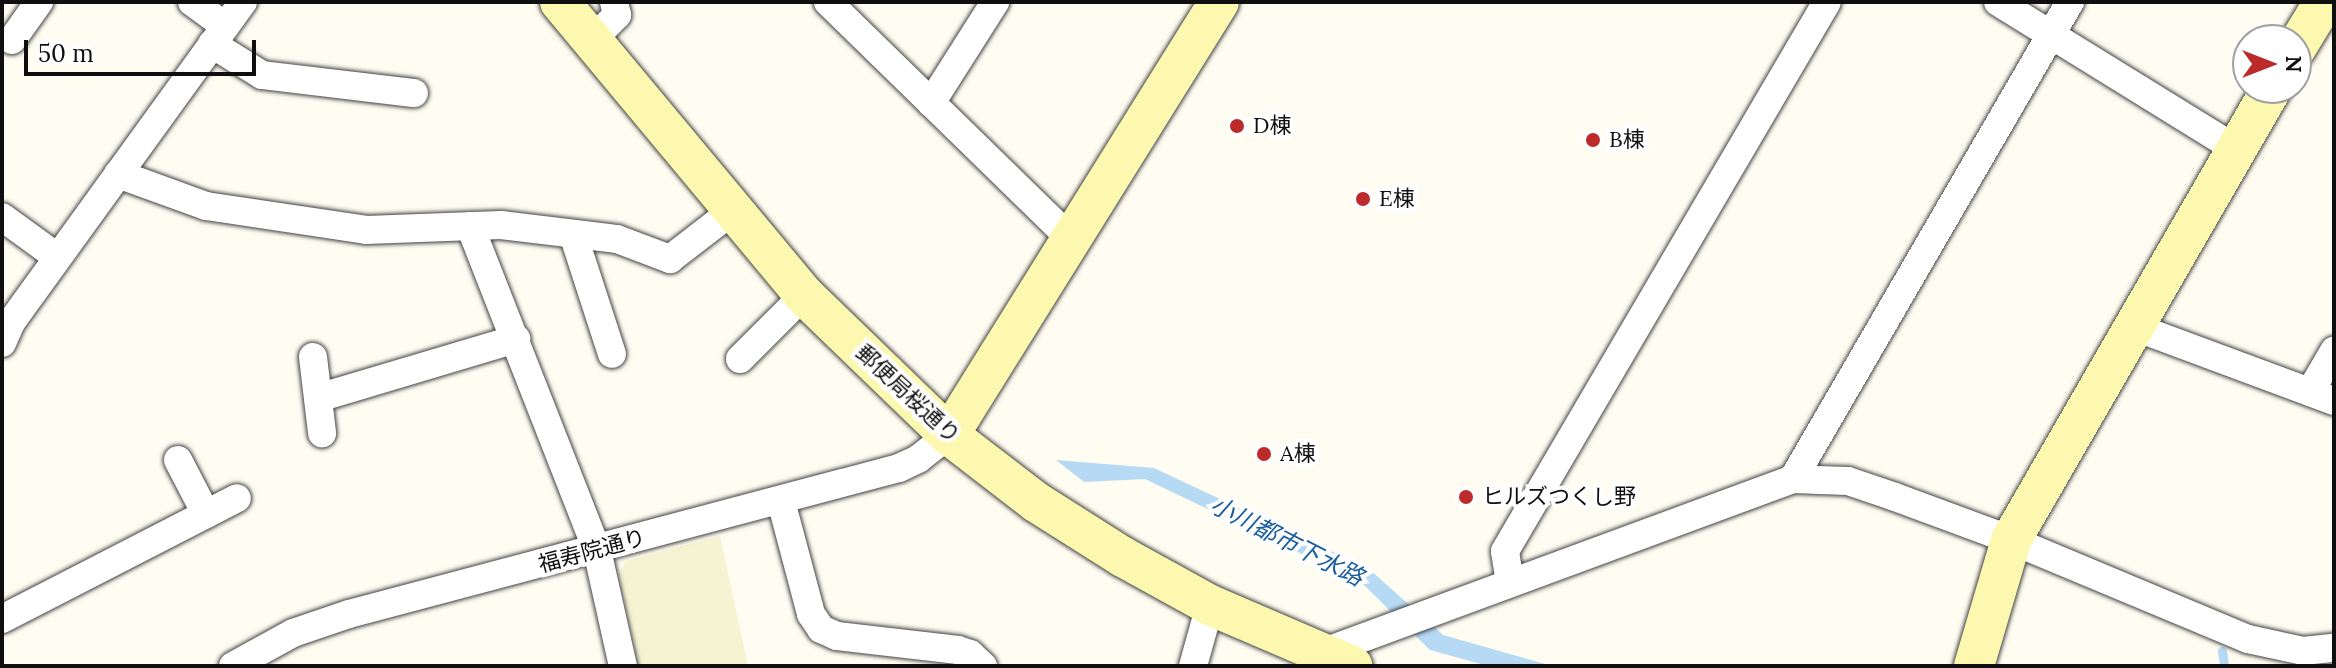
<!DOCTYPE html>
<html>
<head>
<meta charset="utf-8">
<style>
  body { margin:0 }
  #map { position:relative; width:2336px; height:668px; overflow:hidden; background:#fffdf1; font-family:Lora,"Noto Sans JP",serif }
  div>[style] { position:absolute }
  .farmland>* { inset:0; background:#f4f3d2 }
  .water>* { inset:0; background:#b7daf4 }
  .stream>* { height:9px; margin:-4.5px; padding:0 4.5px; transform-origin:4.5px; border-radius:4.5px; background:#b7daf4 }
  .roads { filter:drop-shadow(0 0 2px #424242) drop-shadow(0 0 2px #424242) }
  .street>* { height:28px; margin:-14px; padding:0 14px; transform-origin:14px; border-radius:14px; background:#fff }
  .secondary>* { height:40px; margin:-20px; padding:0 20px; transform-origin:20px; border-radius:20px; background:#fcf8af }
  .dots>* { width:22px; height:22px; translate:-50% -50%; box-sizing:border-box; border:4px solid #fff; border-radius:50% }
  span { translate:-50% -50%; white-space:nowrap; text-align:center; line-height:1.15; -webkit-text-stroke:8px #fff; paint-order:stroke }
  .poi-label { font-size:22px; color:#0f0f0f }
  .left { translate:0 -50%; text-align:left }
  .street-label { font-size:22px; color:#0f0f0f }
  .water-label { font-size:24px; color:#1b5e9e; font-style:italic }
  .frame { position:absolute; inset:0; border:4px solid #0f0f0f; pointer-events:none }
  .north { position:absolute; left:2232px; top:24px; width:80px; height:80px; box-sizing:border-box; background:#fff; border:2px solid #9f9f9f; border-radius:50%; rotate:90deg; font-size:22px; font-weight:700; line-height:32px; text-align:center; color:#0f0f0f }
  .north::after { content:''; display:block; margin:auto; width:28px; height:36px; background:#bc2b2a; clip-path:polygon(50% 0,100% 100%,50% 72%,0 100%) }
  .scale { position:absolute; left:24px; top:40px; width:232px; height:36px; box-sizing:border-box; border:4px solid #0f0f0f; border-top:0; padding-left:10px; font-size:24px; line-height:28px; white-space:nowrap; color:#0f0f0f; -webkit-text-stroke:6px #fff; paint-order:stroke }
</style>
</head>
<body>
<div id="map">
  <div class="farmland">
    <i style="clip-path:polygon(720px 536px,748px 666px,639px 666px,619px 574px,626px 561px)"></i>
  </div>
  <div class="water">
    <i style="clip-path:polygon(1056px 460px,1154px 468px,1369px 569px,1443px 635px,1552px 666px,1488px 666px,1430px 650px,1364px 585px,1333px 569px,1145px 479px,1084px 482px)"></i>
  </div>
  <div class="stream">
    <i style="left:2222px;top:651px;width:15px;rotate:82deg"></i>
  </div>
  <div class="roads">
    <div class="street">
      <i style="left:192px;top:2px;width:41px;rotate:36deg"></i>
      <i style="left:828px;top:2px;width:339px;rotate:44.3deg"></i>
      <i style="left:1998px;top:2px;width:280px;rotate:31.7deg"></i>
      <i style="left:12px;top:40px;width:47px;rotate:-54.6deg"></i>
      <i style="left:591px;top:41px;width:37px;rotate:-45deg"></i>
      <i style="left:617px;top:15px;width:13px;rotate:-103deg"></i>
      <i style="left:212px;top:44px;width:59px;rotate:31.8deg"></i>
      <i style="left:262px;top:75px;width:153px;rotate:6.8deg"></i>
      <i style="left:931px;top:103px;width:120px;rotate:-57.6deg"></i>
      <i style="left:118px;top:174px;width:94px;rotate:20deg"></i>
      <i style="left:206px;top:206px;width:162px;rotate:8.5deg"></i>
      <i style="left:366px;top:230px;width:135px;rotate:-2.1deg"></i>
      <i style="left:501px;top:225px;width:117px;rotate:6.9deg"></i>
      <i style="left:617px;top:239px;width:57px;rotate:20.7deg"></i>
      <i style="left:670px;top:259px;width:78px;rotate:-37.7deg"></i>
      <i style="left:2px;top:217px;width:68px;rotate:36deg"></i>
      <i style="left:470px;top:226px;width:348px;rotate:68.6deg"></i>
      <i style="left:597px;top:550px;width:119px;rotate:77.4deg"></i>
      <i style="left:573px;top:234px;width:126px;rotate:72deg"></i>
      <i style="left:2132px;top:326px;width:215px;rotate:20.4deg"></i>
      <i style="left:2px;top:343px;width:24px;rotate:-66deg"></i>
      <i style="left:12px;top:321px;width:394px;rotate:-54.1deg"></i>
      <i style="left:313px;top:357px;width:77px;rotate:83.2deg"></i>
      <i style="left:740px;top:359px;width:91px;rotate:-45deg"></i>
      <i style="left:2310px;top:392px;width:48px;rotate:-59.7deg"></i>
      <i style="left:318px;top:398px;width:207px;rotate:-16.6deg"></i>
      <i style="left:178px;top:460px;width:61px;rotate:62.6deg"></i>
      <i style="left:1793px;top:479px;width:552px;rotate:-59.86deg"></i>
      <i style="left:781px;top:501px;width:117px;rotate:75.1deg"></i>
      <i style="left:811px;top:614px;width:18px;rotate:56deg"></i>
      <i style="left:821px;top:629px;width:17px;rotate:24deg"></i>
      <i style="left:837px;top:636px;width:122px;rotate:6.6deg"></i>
      <i style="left:958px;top:650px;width:13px;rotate:18deg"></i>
      <i style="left:970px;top:654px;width:18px;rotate:43deg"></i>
      <i style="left:1510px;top:583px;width:32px;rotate:-99deg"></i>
      <i style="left:1505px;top:551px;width:636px;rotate:-59.61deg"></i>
      <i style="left:2px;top:619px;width:264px;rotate:-27.2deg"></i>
      <i style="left:1319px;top:654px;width:505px;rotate:-20.26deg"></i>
      <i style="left:1793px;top:479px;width:55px;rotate:2.1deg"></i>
      <i style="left:1848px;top:481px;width:50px;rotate:18.8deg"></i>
      <i style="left:1895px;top:497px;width:124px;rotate:20.3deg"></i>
      <i style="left:2011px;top:540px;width:257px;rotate:22.7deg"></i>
      <i style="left:2248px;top:639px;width:56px;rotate:12.3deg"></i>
      <i style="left:2303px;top:651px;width:31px;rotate:-6deg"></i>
      <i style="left:233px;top:666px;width:68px;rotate:-28.8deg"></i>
      <i style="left:293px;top:633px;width:59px;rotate:-18.7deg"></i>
      <i style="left:349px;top:614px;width:569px;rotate:-14.87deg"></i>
      <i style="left:899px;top:468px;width:21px;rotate:-25deg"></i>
      <i style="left:918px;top:459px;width:39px;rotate:-38deg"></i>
      <i style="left:1193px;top:666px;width:63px;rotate:-74.4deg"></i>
    </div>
    <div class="secondary">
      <i style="left:560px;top:2px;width:381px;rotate:50.2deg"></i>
      <i style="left:804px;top:295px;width:202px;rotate:44deg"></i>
      <i style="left:949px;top:435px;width:110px;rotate:37.6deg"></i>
      <i style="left:1036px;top:502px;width:103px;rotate:32.3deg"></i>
      <i style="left:1123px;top:557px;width:99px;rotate:28.9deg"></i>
      <i style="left:1210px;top:605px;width:155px;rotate:23.2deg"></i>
      <i style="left:2296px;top:48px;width:54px;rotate:-58.7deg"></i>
      <i style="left:949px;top:435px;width:510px;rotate:-58.05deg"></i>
      <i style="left:1974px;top:666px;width:131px;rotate:-73.6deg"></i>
      <i style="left:2011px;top:540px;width:522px;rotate:-60deg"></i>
    </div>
  </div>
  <div class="dots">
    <i style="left:1237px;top:126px;background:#bc2b2a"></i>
    <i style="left:1593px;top:140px;background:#bc2b2a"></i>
    <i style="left:1363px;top:199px;background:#bc2b2a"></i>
    <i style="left:1264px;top:454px;background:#bc2b2a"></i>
    <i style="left:1466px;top:497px;background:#bc2b2a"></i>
  </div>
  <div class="poi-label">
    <span class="left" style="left:1253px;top:126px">D棟</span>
    <span class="left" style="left:1609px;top:140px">B棟</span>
    <span class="left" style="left:1379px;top:199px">E棟</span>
    <span class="left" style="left:1280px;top:454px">A棟</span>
    <span class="left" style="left:1482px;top:497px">ヒルズつくし野</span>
  </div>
  <div class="street-label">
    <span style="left:908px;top:394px;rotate:43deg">郵便局桜通り</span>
    <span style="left:592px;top:551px;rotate:-15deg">福寿院通り</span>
  </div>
  <div class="water-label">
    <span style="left:1287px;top:541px;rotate:27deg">小川都市下水路</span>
  </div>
  <div class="frame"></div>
  <div class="north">N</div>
  <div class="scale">50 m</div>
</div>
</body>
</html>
